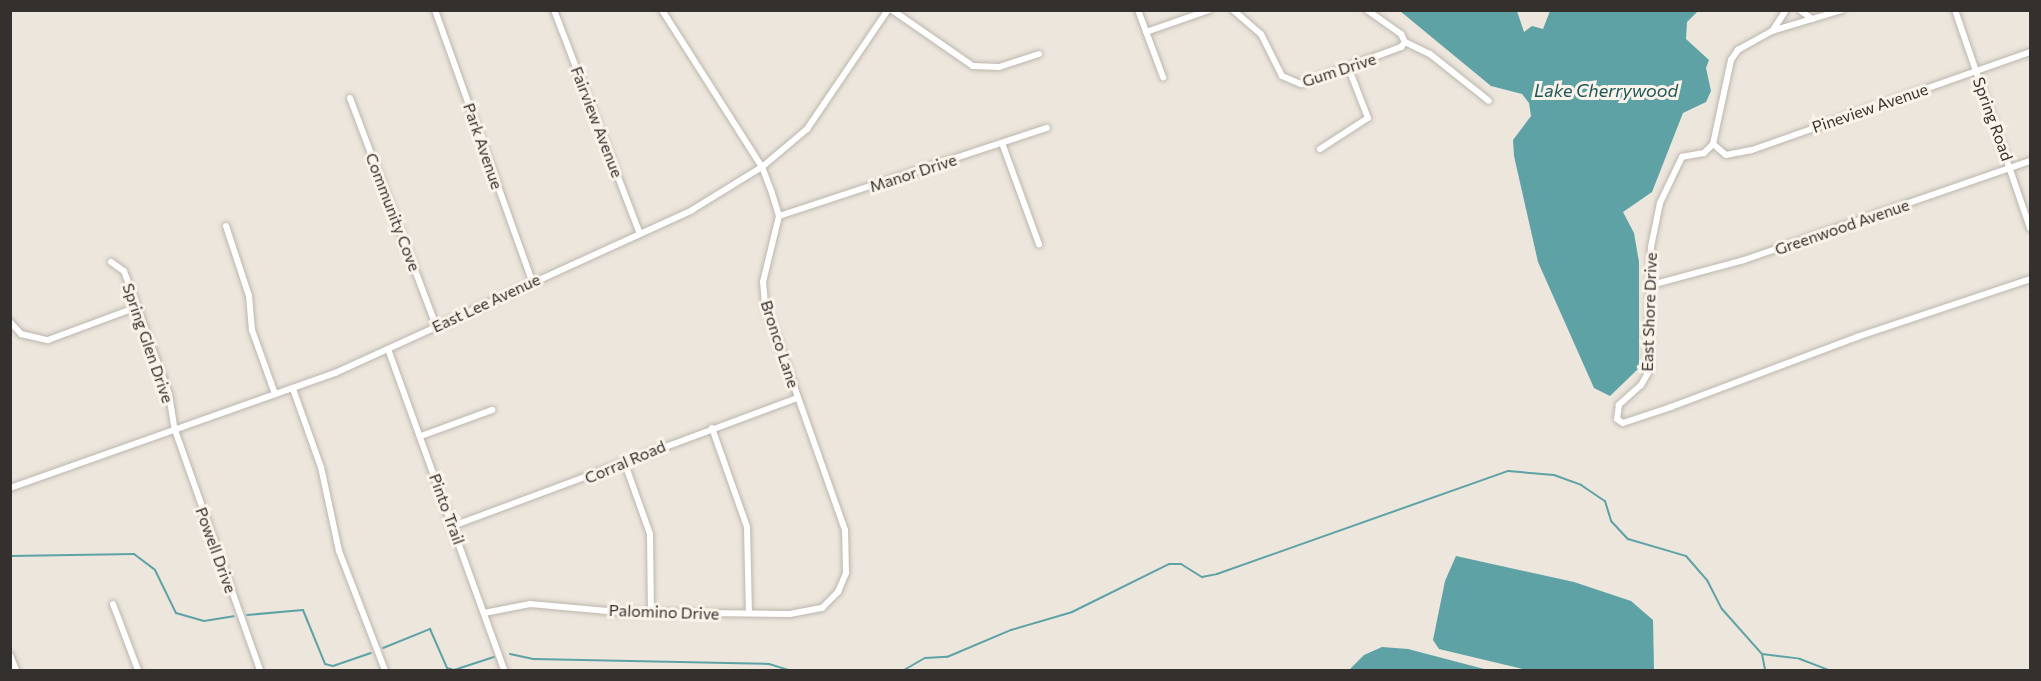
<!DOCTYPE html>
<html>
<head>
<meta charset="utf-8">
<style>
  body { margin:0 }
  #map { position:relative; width:2041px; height:681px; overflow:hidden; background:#ece6dd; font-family:Commissioner,sans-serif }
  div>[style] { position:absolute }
  .water>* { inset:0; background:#5ea2a6 }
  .stream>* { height:2px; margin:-1px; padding:0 1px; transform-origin:1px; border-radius:1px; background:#5ea2a6 }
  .roads { filter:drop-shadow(0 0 2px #bcb6ad) drop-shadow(0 0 2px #bcb6ad) }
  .street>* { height:6px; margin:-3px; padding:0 3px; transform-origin:3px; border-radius:3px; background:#fff }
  span { translate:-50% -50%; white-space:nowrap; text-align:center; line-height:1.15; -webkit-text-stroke:6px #faf3ea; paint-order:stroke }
  .street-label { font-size:16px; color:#33302d }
  .water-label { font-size:18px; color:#1b565a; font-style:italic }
  .frame { position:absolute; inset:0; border:12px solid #33302d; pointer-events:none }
</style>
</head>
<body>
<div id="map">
  <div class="water">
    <i style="clip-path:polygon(1400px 11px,1517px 11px,1524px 32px,1532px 26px,1543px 29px,1550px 11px,1698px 11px,1687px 22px,1686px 39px,1709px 60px,1706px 68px,1711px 91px,1706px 102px,1683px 113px,1652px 192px,1623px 212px,1634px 233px,1639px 262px,1639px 362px,1638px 369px,1610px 396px,1594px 388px,1538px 262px,1514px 156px,1513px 140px,1531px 116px,1529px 103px,1522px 94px,1491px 86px)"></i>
    <i style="clip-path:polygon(1456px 556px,1574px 582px,1631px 601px,1653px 620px,1654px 670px,1527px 670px,1439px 649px,1433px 640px,1445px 581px)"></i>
    <i style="clip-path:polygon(1382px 647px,1408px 649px,1488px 670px,1349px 670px,1364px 655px)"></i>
  </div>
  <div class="stream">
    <i style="left:10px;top:556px;width:124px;rotate:-0.9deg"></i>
    <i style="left:134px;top:554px;width:26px;rotate:37deg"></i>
    <i style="left:155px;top:570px;width:48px;rotate:64deg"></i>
    <i style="left:176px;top:613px;width:29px;rotate:16deg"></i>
    <i style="left:204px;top:621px;width:30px;rotate:-9deg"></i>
    <i style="left:247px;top:615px;width:56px;rotate:-5.1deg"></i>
    <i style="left:303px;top:610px;width:58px;rotate:67.8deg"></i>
    <i style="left:325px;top:664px;width:8px;rotate:14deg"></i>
    <i style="left:333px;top:666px;width:40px;rotate:-18.9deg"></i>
    <i style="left:383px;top:648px;width:51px;rotate:-22deg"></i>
    <i style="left:430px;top:629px;width:43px;rotate:66.4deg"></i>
    <i style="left:447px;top:668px;width:7px;rotate:16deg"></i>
    <i style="left:510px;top:654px;width:25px;rotate:12deg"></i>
    <i style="left:534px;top:659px;width:235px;rotate:1.2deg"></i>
    <i style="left:769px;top:664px;width:21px;rotate:17deg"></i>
    <i style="left:1762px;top:654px;width:16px;rotate:79deg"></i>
    <i style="left:454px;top:670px;width:42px;rotate:-18deg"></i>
    <i style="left:904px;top:670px;width:24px;rotate:-30deg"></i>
    <i style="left:925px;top:658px;width:22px;rotate:-3deg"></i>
    <i style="left:947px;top:657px;width:69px;rotate:-22.9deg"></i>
    <i style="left:1011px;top:630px;width:64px;rotate:-16.4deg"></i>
    <i style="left:1072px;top:612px;width:108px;rotate:-26.3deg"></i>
    <i style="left:1169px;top:564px;width:12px"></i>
    <i style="left:1181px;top:564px;width:25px;rotate:32deg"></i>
    <i style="left:1202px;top:577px;width:15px;rotate:-11deg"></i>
    <i style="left:1217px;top:574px;width:309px;rotate:-19.5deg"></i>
    <i style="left:1508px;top:471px;width:46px;rotate:5deg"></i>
    <i style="left:1554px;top:475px;width:29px;rotate:20deg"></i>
    <i style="left:1581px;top:485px;width:29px;rotate:34deg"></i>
    <i style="left:1605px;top:501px;width:21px;rotate:73deg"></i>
    <i style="left:1611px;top:521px;width:25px;rotate:47deg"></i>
    <i style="left:1628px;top:539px;width:60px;rotate:16.3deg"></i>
    <i style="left:1686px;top:556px;width:32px;rotate:49deg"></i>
    <i style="left:1707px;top:580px;width:33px;rotate:63deg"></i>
    <i style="left:1722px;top:609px;width:60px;rotate:48.4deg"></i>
    <i style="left:1762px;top:654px;width:38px;rotate:7deg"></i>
    <i style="left:1800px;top:659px;width:31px;rotate:21deg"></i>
  </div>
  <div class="roads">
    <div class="street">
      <i style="left:435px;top:10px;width:288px;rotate:70.3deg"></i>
      <i style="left:554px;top:10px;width:240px;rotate:69deg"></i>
      <i style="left:892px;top:10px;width:98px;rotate:34.7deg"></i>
      <i style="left:973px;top:66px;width:26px;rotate:2deg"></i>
      <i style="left:999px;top:67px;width:42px;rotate:-18deg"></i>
      <i style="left:1138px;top:10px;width:72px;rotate:69.5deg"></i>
      <i style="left:1233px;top:10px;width:37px;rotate:41deg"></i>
      <i style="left:1261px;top:34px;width:47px;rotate:63.4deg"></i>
      <i style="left:1282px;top:76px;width:21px;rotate:23deg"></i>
      <i style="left:1301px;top:84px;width:107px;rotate:-20.3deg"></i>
      <i style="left:1401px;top:47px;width:6px;rotate:-51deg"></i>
      <i style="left:1405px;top:42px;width:9px;rotate:-117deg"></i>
      <i style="left:1401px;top:34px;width:42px;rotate:-144.8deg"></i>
      <i style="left:1800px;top:10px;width:15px;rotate:37deg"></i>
      <i style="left:1842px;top:10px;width:73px;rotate:163.3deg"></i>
      <i style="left:1772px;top:31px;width:39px;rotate:151deg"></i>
      <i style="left:1738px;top:50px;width:12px;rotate:125deg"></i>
      <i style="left:1731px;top:60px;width:86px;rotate:102.1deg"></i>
      <i style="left:1713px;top:144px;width:13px;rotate:135deg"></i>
      <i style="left:1704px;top:153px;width:22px;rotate:170deg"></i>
      <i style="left:1682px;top:157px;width:51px;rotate:115.6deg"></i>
      <i style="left:1660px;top:203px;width:45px;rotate:101.6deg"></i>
      <i style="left:1651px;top:247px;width:126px;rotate:91.4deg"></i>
      <i style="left:1648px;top:373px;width:14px;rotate:120deg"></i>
      <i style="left:1641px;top:385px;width:30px;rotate:138deg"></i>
      <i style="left:1619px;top:405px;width:14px;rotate:98deg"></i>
      <i style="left:1617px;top:419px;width:7px;rotate:34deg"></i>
      <i style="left:1623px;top:423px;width:51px;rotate:-18.4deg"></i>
      <i style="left:1671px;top:407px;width:199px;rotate:-20.6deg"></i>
      <i style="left:1857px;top:337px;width:182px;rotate:-18.5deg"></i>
      <i style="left:1955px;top:10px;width:231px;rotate:71deg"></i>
      <i style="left:1773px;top:30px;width:24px;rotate:-57deg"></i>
      <i style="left:1146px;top:32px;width:67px;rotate:-19.2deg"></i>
      <i style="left:1405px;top:42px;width:28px;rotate:26deg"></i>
      <i style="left:1430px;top:54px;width:75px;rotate:38.5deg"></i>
      <i style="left:350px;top:98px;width:243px;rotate:69.3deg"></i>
      <i style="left:1002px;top:143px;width:108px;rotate:69.9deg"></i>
      <i style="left:1713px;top:144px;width:17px;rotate:40deg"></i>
      <i style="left:1726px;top:155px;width:26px;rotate:-11deg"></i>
      <i style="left:1752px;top:150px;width:295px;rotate:-19.4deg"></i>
      <i style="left:1320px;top:149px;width:57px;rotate:-32.9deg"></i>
      <i style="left:1368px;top:118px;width:53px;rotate:-111.2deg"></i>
      <i style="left:779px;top:216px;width:282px;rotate:-18.2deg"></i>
      <i style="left:226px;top:226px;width:74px;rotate:71.8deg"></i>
      <i style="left:249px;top:296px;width:34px;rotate:85deg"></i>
      <i style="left:252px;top:330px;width:68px;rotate:70.2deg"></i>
      <i style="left:111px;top:262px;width:16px;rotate:35deg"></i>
      <i style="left:124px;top:271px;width:131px;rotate:69.9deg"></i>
      <i style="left:169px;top:394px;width:36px;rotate:81deg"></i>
      <i style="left:175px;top:430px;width:255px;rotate:70.5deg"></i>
      <i style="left:1651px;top:285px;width:96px;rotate:-15deg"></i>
      <i style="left:1744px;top:260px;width:303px;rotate:-19.1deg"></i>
      <i style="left:10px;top:322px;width:16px;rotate:47deg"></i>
      <i style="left:21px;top:334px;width:28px;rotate:13deg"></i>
      <i style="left:48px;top:340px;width:95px;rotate:-20.3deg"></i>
      <i style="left:388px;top:349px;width:341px;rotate:70.1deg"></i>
      <i style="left:293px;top:389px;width:83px;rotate:70.3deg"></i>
      <i style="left:321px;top:467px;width:86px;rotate:77.9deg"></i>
      <i style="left:339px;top:551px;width:128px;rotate:68.9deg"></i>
      <i style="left:712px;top:428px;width:105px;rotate:70.5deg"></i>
      <i style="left:747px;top:527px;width:86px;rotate:88.7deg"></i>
      <i style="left:421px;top:436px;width:76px;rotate:-20.1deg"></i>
      <i style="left:624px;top:461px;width:77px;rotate:70.4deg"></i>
      <i style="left:650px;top:534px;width:79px;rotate:89.3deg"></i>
      <i style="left:10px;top:488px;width:345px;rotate:-19.5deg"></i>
      <i style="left:335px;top:373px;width:392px;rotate:-24.5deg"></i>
      <i style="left:692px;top:210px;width:82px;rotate:-31.6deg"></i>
      <i style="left:762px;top:167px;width:59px;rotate:-40.2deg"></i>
      <i style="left:807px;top:129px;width:144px;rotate:-55.8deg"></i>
      <i style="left:453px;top:526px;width:367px;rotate:-20.4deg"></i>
      <i style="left:113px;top:604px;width:71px;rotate:69.3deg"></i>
      <i style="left:484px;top:613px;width:47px;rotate:-11.1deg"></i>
      <i style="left:530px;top:604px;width:89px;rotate:5.1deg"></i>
      <i style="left:619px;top:612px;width:171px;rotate:0.7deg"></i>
      <i style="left:790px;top:614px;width:33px;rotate:-11deg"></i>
      <i style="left:822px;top:608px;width:23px;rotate:-45deg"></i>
      <i style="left:838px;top:592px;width:21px;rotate:-67deg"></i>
      <i style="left:846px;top:573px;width:43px;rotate:-91.3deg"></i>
      <i style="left:845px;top:530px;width:240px;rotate:-109.5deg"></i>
      <i style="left:765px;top:304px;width:22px;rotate:-95deg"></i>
      <i style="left:763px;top:282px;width:68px;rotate:-76.4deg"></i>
      <i style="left:779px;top:216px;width:24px;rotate:-107deg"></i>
      <i style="left:772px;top:193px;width:28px;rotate:-111deg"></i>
      <i style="left:762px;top:167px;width:186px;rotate:-122.5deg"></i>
      <i style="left:10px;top:655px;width:16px;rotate:68deg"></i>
    </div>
  </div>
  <div class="street-label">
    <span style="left:1339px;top:70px;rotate:-18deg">Gum Drive</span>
    <span style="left:1870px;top:108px;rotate:-19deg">Pineview Avenue</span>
    <span style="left:1993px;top:119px;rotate:70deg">Spring Road</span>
    <span style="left:597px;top:122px;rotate:69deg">Fairview Avenue</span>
    <span style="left:483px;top:146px;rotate:71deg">Park Avenue</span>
    <span style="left:913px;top:173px;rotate:-18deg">Manor Drive</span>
    <span style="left:393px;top:212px;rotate:69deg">Community Cove</span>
    <span style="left:1842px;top:227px;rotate:-19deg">Greenwood Avenue</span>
    <span style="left:486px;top:303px;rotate:-25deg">East Lee Avenue</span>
    <span style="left:1649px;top:312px;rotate:-88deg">East Shore Drive</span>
    <span style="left:148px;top:343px;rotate:71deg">Spring Glen Drive</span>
    <span style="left:780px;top:344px;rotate:72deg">Bronco Lane</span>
    <span style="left:625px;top:462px;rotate:-23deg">Corral Road</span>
    <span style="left:447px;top:509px;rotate:70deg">Pinto Trail</span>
    <span style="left:216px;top:550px;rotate:70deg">Powell Drive</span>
    <span style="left:664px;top:612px;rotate:2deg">Palomino Drive</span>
  </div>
  <div class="water-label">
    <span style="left:1606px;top:90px">Lake Cherrywood</span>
  </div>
  <div class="frame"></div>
</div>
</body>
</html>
